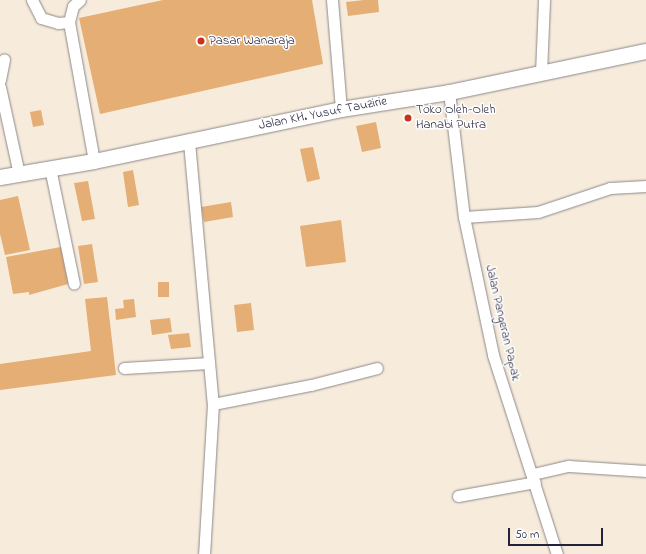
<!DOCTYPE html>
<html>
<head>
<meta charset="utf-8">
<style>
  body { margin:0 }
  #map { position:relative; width:646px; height:554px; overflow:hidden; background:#f7ecdb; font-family:"Indie Flower",sans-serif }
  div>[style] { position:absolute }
  .building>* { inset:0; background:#e4ae74 }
  .roads { filter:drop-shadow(0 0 1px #8c878b) drop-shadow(0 0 1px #8c878b) }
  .street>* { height:11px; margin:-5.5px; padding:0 5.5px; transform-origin:5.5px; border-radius:5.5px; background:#fff }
  .secondary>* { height:15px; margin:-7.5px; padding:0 7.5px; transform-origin:7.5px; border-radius:7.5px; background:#fff }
  .dots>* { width:11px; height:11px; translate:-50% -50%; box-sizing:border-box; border:2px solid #fff; border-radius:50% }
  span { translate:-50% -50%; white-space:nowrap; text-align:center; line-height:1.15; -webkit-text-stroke:3px #fff; paint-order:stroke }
  .poi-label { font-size:13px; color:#22223b }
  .left { translate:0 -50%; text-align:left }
  .street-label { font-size:13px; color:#22223b }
  .scale { position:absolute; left:508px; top:528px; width:95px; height:18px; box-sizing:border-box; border:2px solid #22223b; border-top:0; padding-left:5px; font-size:12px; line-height:14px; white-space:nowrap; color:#22223b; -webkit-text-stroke:3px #fff; paint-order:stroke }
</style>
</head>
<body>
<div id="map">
  <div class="building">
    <i style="clip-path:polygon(163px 0,312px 0,323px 64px,100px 114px,79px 18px)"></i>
    <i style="clip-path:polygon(364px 0,378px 0,379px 12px,348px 16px,346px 2px)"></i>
    <i style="clip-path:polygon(41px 110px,44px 125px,33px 127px,30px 112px)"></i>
    <i style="clip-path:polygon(376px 122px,381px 148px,362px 152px,356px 126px)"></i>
    <i style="clip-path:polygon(313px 147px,320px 179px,307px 182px,300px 149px)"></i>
    <i style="clip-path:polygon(133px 170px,139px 205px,128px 207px,123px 172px)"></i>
    <i style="clip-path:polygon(88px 181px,95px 219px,82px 221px,74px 183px)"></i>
    <i style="clip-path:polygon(18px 196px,30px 250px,5px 255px,0 234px,0 200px)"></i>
    <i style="clip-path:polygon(231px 202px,233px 217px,204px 222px,201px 207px)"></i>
    <i style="clip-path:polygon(341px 220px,346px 262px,306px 267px,300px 226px)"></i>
    <i style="clip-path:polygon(92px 244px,98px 282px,84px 284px,78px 246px)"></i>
    <i style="clip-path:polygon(61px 247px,68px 284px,29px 295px,29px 292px,13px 294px,6px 257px)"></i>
    <i style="clip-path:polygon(158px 282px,169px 282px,169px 297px,158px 297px)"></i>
    <i style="clip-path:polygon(107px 297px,116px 375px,0 390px,0 364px,91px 351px,85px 299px)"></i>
    <i style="clip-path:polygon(134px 299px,136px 317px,116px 320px,115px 309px,124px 308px,123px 300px)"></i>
    <i style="clip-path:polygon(251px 303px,254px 330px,237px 332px,234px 305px)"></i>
    <i style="clip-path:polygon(170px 318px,172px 332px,152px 335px,150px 320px)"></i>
    <i style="clip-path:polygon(189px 333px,191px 347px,171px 349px,168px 335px)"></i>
  </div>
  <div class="roads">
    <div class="street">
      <i style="left:32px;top:0;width:20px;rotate:63deg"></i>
      <i style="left:41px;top:18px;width:18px;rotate:16deg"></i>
      <i style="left:58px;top:23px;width:11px;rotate:-5deg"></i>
      <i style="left:69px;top:22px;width:16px;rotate:-76deg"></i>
      <i style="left:73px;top:6px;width:9px;rotate:-41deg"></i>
      <i style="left:332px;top:0;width:109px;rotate:85.3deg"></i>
      <i style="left:69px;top:22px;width:141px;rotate:79.8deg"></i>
      <i style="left:541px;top:73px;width:73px;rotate:-87.6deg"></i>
      <i style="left:0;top:80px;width:21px;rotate:-79deg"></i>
      <i style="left:0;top:87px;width:89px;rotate:77.7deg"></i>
      <i style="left:449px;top:92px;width:126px;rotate:83.2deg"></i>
      <i style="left:464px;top:217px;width:141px;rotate:78.1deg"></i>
      <i style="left:493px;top:355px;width:209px;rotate:72.2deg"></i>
      <i style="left:189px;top:142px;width:263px;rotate:84.8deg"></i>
      <i style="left:213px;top:404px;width:150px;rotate:93.4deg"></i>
      <i style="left:50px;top:168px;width:118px;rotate:78.3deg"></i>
      <i style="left:464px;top:217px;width:74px;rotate:-3.9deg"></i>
      <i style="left:538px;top:212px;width:76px;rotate:-18.4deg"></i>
      <i style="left:610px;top:188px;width:36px;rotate:-3deg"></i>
      <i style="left:124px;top:368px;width:85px;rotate:-3.4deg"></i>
      <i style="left:213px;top:404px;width:100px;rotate:-11deg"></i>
      <i style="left:311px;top:385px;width:68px;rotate:-14.4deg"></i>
      <i style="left:533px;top:474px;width:37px;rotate:-13deg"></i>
      <i style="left:569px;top:466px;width:77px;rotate:3.7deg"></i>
      <i style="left:458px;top:496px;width:78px;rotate:-10.3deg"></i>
    </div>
    <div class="secondary">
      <i style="left:0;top:177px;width:95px;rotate:-9.7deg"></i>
      <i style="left:94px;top:161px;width:252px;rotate:-11.9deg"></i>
      <i style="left:341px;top:109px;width:109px;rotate:-8.9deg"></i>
      <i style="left:449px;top:92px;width:201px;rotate:-11.8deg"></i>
    </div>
  </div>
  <div class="dots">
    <i style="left:201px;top:41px;background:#c8321e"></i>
    <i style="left:408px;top:118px;background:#c8321e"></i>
  </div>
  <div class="poi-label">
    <span class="left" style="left:209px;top:41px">Pasar Wanaraja</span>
    <span class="left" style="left:416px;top:118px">Toko Oleh-Oleh<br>Hanabi Putra</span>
  </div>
  <div class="street-label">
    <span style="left:323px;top:114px;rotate:-11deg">Jalan KH. Yusuf Tauzirie</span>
    <span style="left:502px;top:323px;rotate:77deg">Jalan Pangeran Papak</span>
  </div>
  <div class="scale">50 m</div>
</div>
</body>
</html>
